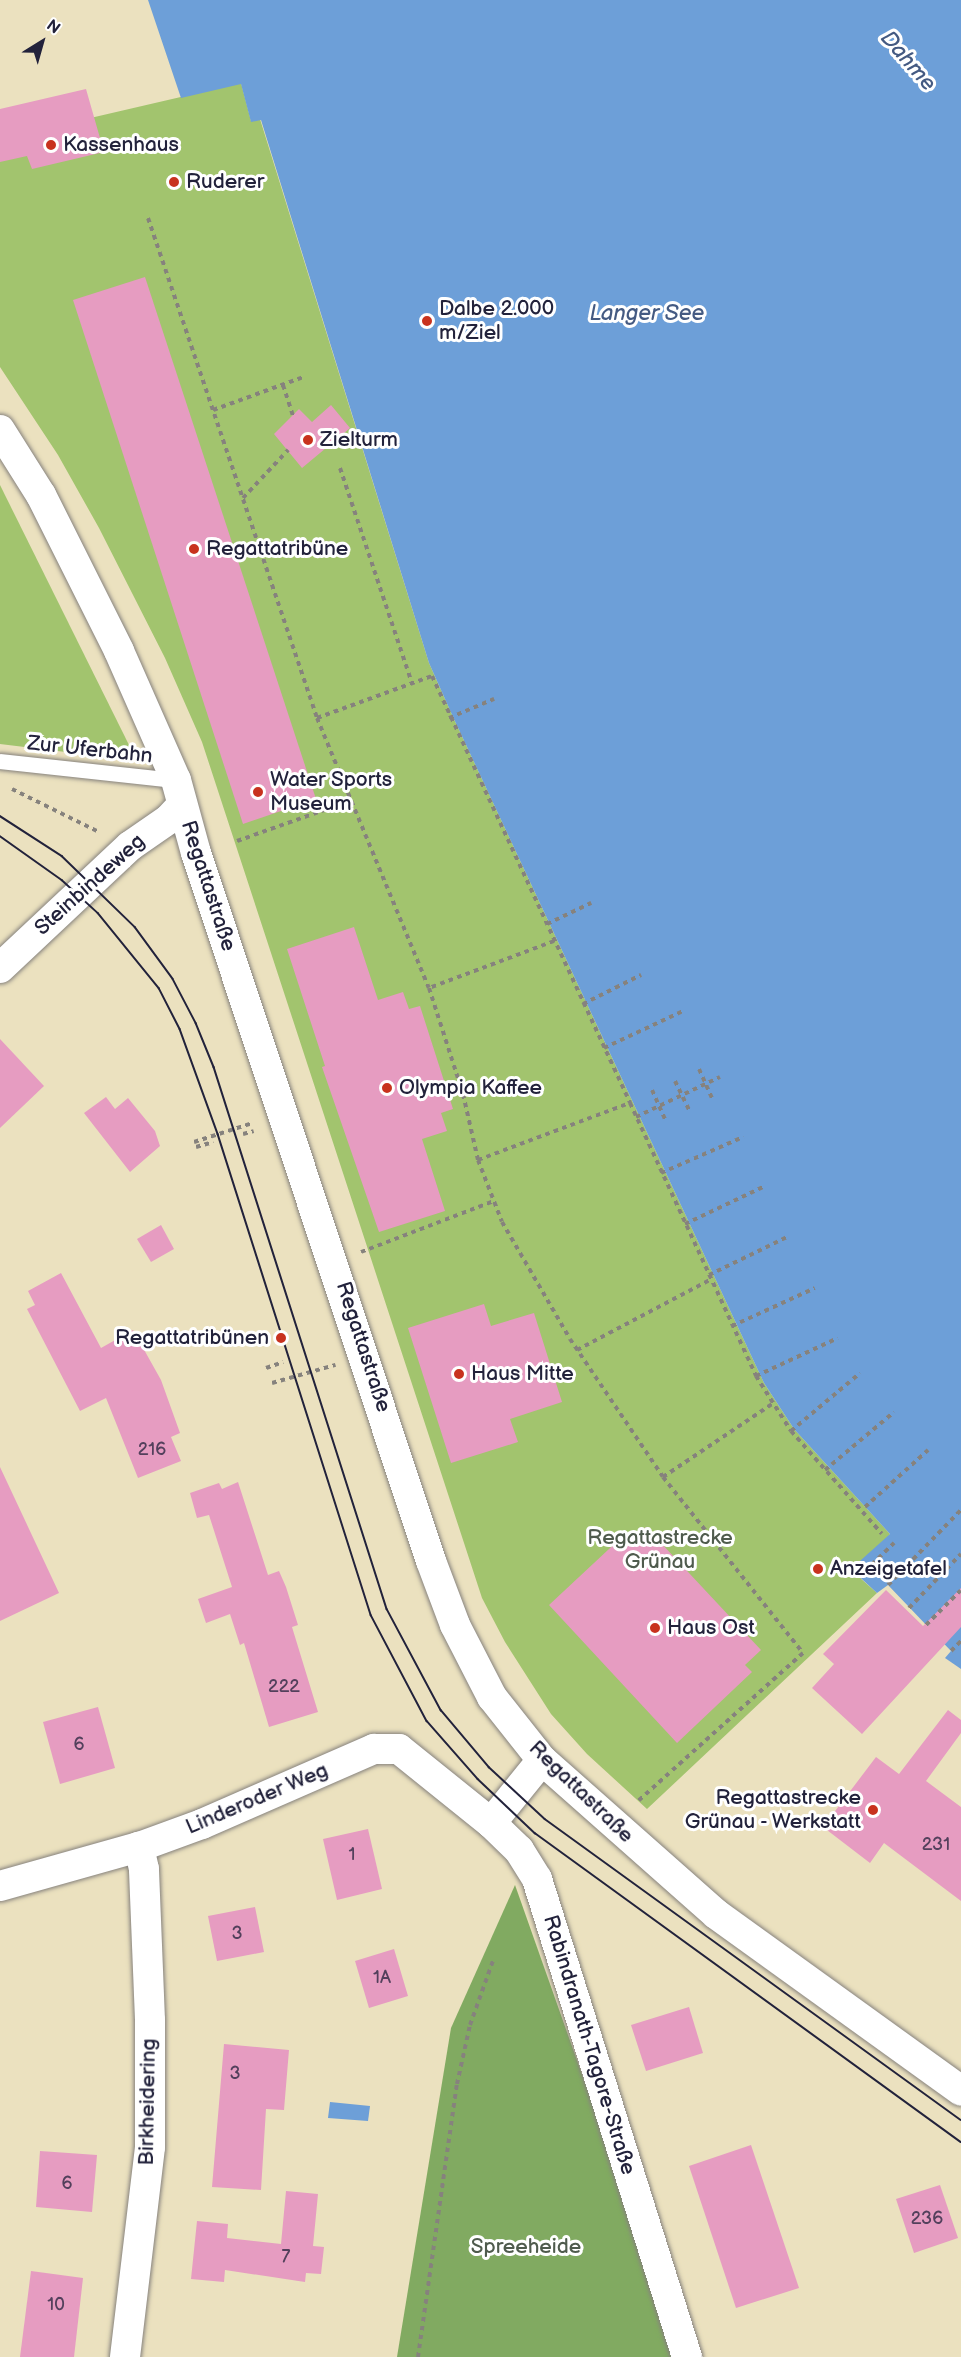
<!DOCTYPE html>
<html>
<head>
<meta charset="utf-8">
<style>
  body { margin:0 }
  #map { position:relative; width:961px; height:2357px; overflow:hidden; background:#ebe1bf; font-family:"Balsamiq Sans",sans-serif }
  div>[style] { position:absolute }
  .green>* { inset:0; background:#a2c46e }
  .forest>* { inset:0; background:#81aa61 }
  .water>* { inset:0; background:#6d9fd8 }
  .building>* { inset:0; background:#e69cc1 }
  .path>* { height:4px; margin-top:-2px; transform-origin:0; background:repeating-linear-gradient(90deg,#86827d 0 4.5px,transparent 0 9px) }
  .roads { filter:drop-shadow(0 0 2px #86827d) drop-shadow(0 0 2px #86827d) }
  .lane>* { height:15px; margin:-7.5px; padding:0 7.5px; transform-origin:7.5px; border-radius:7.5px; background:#fff }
  .street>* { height:30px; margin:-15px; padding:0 15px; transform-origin:15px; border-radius:15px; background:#fff }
  .tram>* { height:1.5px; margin:-0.75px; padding:0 0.75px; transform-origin:0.75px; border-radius:0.75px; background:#22223b }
  .dots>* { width:16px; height:16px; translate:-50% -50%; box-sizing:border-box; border:3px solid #fff; border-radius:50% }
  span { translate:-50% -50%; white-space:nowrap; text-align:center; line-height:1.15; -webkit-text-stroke:6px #fff; paint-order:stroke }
  .number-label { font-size:18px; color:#53405c }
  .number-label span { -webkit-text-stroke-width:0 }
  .poi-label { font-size:21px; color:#22223b }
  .left { translate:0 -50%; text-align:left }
  .right { translate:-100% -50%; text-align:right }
  .street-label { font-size:21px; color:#22223b }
  .park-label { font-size:21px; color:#4f5b4d }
  .water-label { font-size:22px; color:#445a82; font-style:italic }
  .north { position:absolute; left:12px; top:12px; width:60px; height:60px; -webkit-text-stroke:4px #fff; paint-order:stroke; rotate:37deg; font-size:16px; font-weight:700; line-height:24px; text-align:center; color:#22223b }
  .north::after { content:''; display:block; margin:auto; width:21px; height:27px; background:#22223b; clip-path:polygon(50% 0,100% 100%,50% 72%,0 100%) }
</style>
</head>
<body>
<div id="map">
  <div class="green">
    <i style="clip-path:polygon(241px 83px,251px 121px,260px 119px,429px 663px,453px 717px,764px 1383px,794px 1429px,890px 1534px,859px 1577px,877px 1593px,647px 1809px,587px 1754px,551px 1714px,505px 1642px,482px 1598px,202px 742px,165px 658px,99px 528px,58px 455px,0 367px,0 139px)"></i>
    <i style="clip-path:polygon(0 485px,131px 749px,123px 759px,0 744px)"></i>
  </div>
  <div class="forest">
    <i style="clip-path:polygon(515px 1885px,682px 2357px,397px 2357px,451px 2028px)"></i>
  </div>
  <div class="water">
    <i style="clip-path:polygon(148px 0,961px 0,961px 1669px,945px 1658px,951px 1651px,888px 1585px,877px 1593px,851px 1569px,890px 1534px,794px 1429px,764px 1383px,453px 717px,429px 663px,261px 120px,251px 122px,241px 84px,181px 98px)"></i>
    <i style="clip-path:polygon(330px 2102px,370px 2106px,368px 2121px,328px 2118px)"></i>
  </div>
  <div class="building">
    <i style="clip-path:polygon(86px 89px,104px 152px,32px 169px,27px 156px,0 162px,0 109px)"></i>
    <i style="clip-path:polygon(145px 277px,316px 799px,243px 824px,73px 300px)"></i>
    <i style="clip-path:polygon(331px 405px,350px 428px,302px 468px,274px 434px,299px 409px,312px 422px)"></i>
    <i style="clip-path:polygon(354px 927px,378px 1000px,403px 992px,409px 1009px,420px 1006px,453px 1109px,441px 1113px,447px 1131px,422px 1139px,445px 1211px,379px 1232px,322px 1067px,325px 1066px,287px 949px)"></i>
    <i style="clip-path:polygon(0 1039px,44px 1086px,0 1128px)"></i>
    <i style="clip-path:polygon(106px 1097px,115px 1109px,128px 1098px,155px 1131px,160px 1146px,130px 1172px,84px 1113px)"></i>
    <i style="clip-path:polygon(161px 1225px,174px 1249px,151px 1262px,137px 1239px)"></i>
    <i style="clip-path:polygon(61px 1273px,101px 1348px,133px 1330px,161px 1380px,180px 1433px,171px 1437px,181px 1461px,138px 1478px,106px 1398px,80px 1411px,27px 1309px,35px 1305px,28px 1291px)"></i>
    <i style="clip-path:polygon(484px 1304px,491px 1326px,534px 1313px,562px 1402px,510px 1419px,518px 1442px,451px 1463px,408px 1328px)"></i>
    <i style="clip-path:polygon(0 1467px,59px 1593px,0 1621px)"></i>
    <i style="clip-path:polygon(238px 1482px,268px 1575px,279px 1571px,286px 1587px,298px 1625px,292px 1627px,318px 1712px,269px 1727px,244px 1643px,240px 1645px,230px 1614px,206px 1623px,198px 1599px,232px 1587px,209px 1515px,197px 1518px,190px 1493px,219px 1483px,222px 1489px)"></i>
    <i style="clip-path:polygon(646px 1527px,761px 1650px,745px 1665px,752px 1672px,677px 1743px,549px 1605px,624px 1535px,630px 1542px)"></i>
    <i style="clip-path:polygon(961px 1588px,961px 1627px,862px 1734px,812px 1688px,834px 1664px,823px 1654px,886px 1590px,923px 1626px)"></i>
    <i style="clip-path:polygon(98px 1707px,115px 1768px,60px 1784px,43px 1722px)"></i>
    <i style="clip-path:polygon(948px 1710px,961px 1720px,961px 1733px,926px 1781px,961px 1807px,961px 1901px,884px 1843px,870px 1863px,823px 1827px,876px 1757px,899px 1774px)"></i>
    <i style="clip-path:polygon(368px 1829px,382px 1889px,337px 1900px,323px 1839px)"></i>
    <i style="clip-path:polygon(255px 1907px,264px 1952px,217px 1961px,208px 1916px)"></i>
    <i style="clip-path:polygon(394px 1949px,408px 1996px,369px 2008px,355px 1961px)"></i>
    <i style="clip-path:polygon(689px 2007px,703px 2053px,646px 2071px,631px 2025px)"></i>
    <i style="clip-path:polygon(224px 2044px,289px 2050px,284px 2110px,266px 2109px,261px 2190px,212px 2187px)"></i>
    <i style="clip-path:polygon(751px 2145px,799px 2288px,736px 2308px,689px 2166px)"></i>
    <i style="clip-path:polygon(40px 2151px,97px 2155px,92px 2212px,36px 2207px)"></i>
    <i style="clip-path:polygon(940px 2185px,958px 2238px,914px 2253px,896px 2199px)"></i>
    <i style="clip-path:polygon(286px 2191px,318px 2194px,313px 2246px,324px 2247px,321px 2274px,306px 2273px,305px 2282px,225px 2270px,224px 2282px,191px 2279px,197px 2221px,228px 2224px,227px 2238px,281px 2244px)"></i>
    <i style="clip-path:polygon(31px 2271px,83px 2278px,74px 2357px,20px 2357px)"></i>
  </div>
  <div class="path">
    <i style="left:148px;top:218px;width:528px;rotate:71.32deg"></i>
    <i style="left:317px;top:718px;width:292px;rotate:67.5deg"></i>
    <i style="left:283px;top:385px;width:32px;rotate:72deg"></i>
    <i style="left:213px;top:410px;width:96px;rotate:-20.1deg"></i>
    <i style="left:340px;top:468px;width:227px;rotate:71.5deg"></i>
    <i style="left:243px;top:498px;width:66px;rotate:-46.8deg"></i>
    <i style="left:317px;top:718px;width:122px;rotate:-20.1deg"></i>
    <i style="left:432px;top:676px;width:471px;rotate:65.1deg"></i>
    <i style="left:449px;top:718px;width:49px;rotate:-22.9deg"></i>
    <i style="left:12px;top:789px;width:97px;rotate:26.3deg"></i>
    <i style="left:237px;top:841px;width:120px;rotate:-19.5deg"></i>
    <i style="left:547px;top:924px;width:49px;rotate:-25.5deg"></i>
    <i style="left:554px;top:941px;width:134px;rotate:159.4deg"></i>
    <i style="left:429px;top:988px;width:111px;rotate:72.2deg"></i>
    <i style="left:463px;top:1094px;width:68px;rotate:77.2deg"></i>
    <i style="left:478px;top:1160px;width:66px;rotate:68.8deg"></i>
    <i style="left:502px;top:1222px;width:135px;rotate:59.8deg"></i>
    <i style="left:570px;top:1339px;width:166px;rotate:56deg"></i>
    <i style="left:663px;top:1477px;width:225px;rotate:51.5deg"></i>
    <i style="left:803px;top:1653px;width:222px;rotate:138.1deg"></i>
    <i style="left:583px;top:1004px;width:65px;rotate:-26.6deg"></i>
    <i style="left:604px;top:1048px;width:89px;rotate:-25.1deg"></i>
    <i style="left:699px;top:1069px;width:34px;rotate:66deg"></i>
    <i style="left:675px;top:1081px;width:32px;rotate:64deg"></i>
    <i style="left:652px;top:1090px;width:34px;rotate:66deg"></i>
    <i style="left:636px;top:1117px;width:93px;rotate:-25.5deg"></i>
    <i style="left:243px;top:1134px;width:11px;rotate:-15deg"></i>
    <i style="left:194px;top:1142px;width:62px;rotate:-17.9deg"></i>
    <i style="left:196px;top:1147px;width:18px;rotate:-16deg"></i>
    <i style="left:478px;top:1160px;width:162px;rotate:-20.6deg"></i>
    <i style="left:630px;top:1103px;width:301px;rotate:65.2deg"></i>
    <i style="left:756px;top:1376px;width:65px;rotate:57.5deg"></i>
    <i style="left:791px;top:1431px;width:137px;rotate:48.5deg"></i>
    <i style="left:661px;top:1173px;width:90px;rotate:-23.7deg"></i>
    <i style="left:685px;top:1224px;width:89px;rotate:-25.4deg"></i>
    <i style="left:361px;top:1252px;width:142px;rotate:-21deg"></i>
    <i style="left:709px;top:1275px;width:89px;rotate:-26deg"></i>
    <i style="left:732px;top:1326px;width:91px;rotate:-24.6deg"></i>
    <i style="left:577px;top:1350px;width:150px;rotate:-27.8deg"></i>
    <i style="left:266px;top:1368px;width:18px;rotate:-19deg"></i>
    <i style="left:756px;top:1376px;width:90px;rotate:-24.9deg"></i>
    <i style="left:272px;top:1383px;width:66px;rotate:-15.9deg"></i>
    <i style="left:791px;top:1431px;width:90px;rotate:-40deg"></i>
    <i style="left:825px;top:1470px;width:90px;rotate:-40deg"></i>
    <i style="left:663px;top:1477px;width:131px;rotate:-33.8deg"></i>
    <i style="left:865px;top:1507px;width:85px;rotate:-42.1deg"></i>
    <i style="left:859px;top:1577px;width:49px;rotate:-44.2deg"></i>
    <i style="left:888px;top:1585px;width:105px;rotate:-45.8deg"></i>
    <i style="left:909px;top:1608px;width:75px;rotate:-46.1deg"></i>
    <i style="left:926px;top:1625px;width:49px;rotate:-45deg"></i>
    <i style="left:951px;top:1651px;width:14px;rotate:-45deg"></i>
    <i style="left:418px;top:2357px;width:276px;rotate:-81.9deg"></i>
    <i style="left:457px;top:2084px;width:60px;rotate:-77.6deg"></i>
    <i style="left:470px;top:2025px;width:71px;rotate:-70.3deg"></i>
  </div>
  <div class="roads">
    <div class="lane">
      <i style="left:0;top:761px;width:177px;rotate:6.2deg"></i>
    </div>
    <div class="street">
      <i style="left:0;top:430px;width:77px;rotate:57.8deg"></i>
      <i style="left:41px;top:495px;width:174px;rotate:63.4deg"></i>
      <i style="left:119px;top:651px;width:141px;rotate:66.2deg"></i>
      <i style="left:176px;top:780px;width:76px;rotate:74.7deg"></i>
      <i style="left:196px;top:853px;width:746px;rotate:71.64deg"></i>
      <i style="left:431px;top:1561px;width:68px;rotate:69.4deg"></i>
      <i style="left:455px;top:1625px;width:81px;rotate:62.8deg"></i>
      <i style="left:492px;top:1697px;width:80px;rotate:51.6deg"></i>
      <i style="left:542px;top:1760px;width:232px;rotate:41.5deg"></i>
      <i style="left:716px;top:1914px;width:302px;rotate:35.8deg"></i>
      <i style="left:0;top:968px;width:178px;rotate:-43.2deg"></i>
      <i style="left:130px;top:846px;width:47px;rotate:-34.7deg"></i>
      <i style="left:169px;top:819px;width:19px;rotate:-47deg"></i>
      <i style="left:491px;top:1823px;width:81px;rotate:-51deg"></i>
      <i style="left:0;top:1886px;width:144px;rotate:-15.7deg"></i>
      <i style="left:139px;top:1847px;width:67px;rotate:-20.1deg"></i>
      <i style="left:202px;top:1824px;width:188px;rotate:-23.6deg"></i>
      <i style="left:374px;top:1749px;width:25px"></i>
      <i style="left:399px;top:1749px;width:118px;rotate:38.8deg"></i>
      <i style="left:491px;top:1823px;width:39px;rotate:44deg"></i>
      <i style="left:519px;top:1850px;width:34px;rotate:58deg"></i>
      <i style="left:537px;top:1879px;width:501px;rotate:72.58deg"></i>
      <i style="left:125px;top:2357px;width:211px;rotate:-83.2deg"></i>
      <i style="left:150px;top:2147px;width:127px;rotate:-90deg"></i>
      <i style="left:150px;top:2020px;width:151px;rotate:-92.3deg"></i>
      <i style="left:144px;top:1869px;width:23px;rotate:-103deg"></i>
    </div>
  </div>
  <div class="tram">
    <i style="left:0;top:816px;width:74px;rotate:32.8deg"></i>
    <i style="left:62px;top:856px;width:102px;rotate:44.2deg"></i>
    <i style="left:135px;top:927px;width:64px;rotate:53.8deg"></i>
    <i style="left:173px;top:979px;width:50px;rotate:62.4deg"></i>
    <i style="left:196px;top:1023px;width:48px;rotate:67.8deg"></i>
    <i style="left:214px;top:1067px;width:569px;rotate:72.3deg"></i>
    <i style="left:387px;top:1609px;width:115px;rotate:61.9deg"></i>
    <i style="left:441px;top:1710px;width:75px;rotate:49.9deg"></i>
    <i style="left:489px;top:1767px;width:76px;rotate:42.9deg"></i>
    <i style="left:545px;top:1819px;width:513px;rotate:35.89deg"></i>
    <i style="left:0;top:836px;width:76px;rotate:35.4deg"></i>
    <i style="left:62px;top:880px;width:49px;rotate:42.5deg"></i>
    <i style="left:98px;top:913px;width:97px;rotate:50.9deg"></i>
    <i style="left:159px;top:988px;width:46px;rotate:62.9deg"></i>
    <i style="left:180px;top:1029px;width:112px;rotate:70.1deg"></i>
    <i style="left:218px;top:1134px;width:505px;rotate:72.35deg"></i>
    <i style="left:371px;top:1615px;width:120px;rotate:62.2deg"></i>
    <i style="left:427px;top:1721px;width:77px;rotate:48.7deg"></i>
    <i style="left:478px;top:1779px;width:79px;rotate:43.5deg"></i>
    <i style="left:535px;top:1833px;width:526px;rotate:35.96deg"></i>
  </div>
  <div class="dots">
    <i style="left:51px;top:145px;background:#c8321e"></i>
    <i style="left:174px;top:182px;background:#c8321e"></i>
    <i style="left:427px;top:321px;background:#c8321e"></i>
    <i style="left:308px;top:440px;background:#c8321e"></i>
    <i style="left:194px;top:549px;background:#c8321e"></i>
    <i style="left:258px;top:792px;background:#c8321e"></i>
    <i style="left:387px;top:1088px;background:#c8321e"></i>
    <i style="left:281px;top:1338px;background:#c8321e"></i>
    <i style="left:459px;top:1374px;background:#c8321e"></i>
    <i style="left:818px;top:1569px;background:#c8321e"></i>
    <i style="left:655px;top:1628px;background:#c8321e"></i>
    <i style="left:873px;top:1810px;background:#c8321e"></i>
  </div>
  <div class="number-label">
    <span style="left:152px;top:1450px">216</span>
    <span style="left:284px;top:1687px">222</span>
    <span style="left:79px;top:1745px">6</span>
    <span style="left:936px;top:1845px">231</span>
    <span style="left:352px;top:1855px">1</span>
    <span style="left:237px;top:1934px">3</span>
    <span style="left:382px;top:1978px">1A</span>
    <span style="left:235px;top:2074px">3</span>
    <span style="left:67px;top:2184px">6</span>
    <span style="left:927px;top:2219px">236</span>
    <span style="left:286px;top:2257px">7</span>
    <span style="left:56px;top:2305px">10</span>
  </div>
  <div class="poi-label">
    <span class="left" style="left:63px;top:145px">Kassenhaus</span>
    <span class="left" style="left:186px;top:182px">Ruderer</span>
    <span class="left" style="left:439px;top:321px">Dalbe 2.000<br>m/Ziel</span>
    <span class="left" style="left:320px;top:440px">Zielturm</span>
    <span class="left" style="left:206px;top:549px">Regattatribüne</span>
    <span class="left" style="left:270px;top:792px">Water Sports<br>Museum</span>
    <span class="left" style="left:399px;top:1088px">Olympia Kaffee</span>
    <span class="right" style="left:269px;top:1338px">Regattatribünen</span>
    <span class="left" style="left:471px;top:1374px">Haus Mitte</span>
    <span class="left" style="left:830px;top:1569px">Anzeigetafel</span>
    <span class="left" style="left:667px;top:1628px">Haus Ost</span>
    <span class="right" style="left:861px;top:1810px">Regattastrecke<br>Grünau - Werkstatt</span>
  </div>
  <div class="street-label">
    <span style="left:90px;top:750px;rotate:6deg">Zur Uferbahn</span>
    <span style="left:90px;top:885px;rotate:-42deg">Steinbindeweg</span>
    <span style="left:208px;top:886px;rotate:72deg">Regattastraße</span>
    <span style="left:363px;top:1347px;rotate:72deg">Regattastraße</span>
    <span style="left:581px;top:1792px;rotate:44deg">Regattastraße</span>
    <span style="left:257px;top:1799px;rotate:-23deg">Linderoder Weg</span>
    <span style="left:589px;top:2045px;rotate:73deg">Rabindranath-Tagore-Straße</span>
    <span style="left:148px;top:2102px;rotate:-89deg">Birkheidering</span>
  </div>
  <div class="park-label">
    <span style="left:660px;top:1550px">Regattastrecke<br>Grünau</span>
    <span style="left:526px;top:2247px">Spreeheide</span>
  </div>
  <div class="water-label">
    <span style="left:908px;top:61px;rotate:49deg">Dahme</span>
    <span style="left:647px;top:314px">Langer See</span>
  </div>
  <div class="north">N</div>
</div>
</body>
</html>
